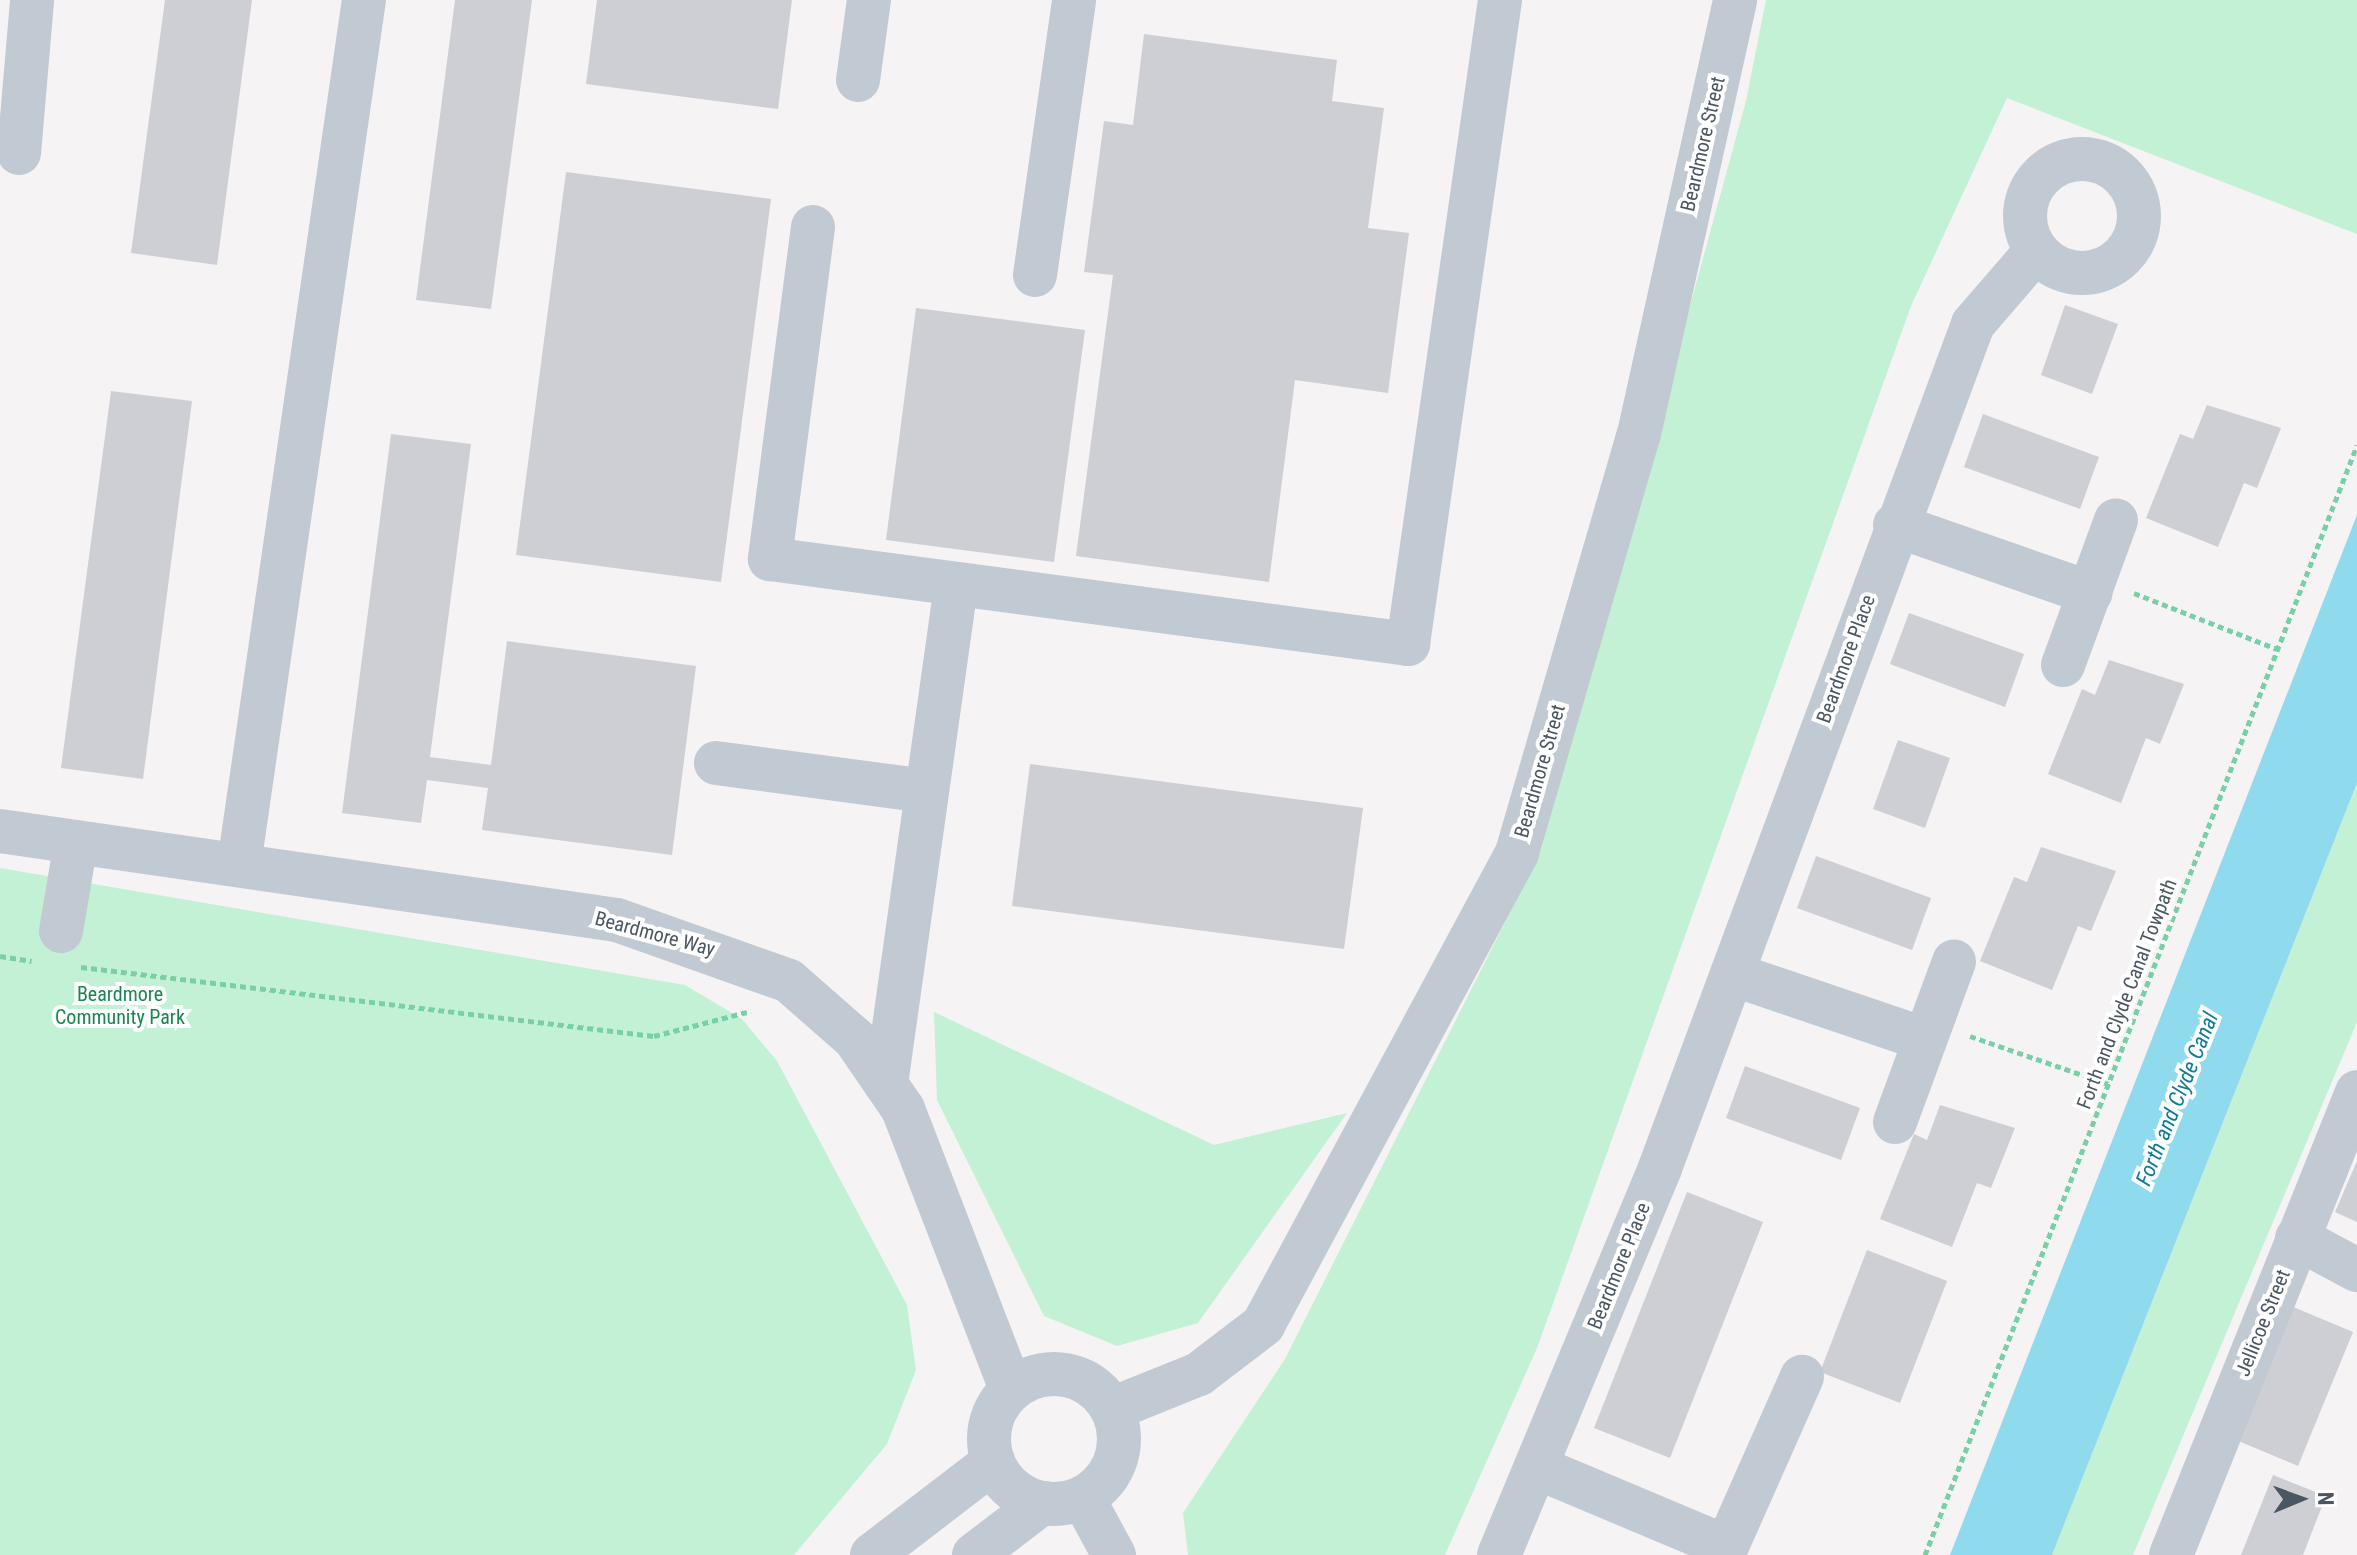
<!DOCTYPE html>
<html>
<head>
<meta charset="utf-8">
<style>
  body { margin:0 }
  #map { position:relative; width:2357px; height:1555px; overflow:hidden; background:#f5f3f3; font-family:"Roboto Condensed",sans-serif }
  div>[style] { position:absolute }
  .green>* { inset:0; background:#c3f1d5 }
  .water>* { inset:0; background:#90daee }
  .building>* { inset:0; background:#cdcfd5 }
  .path>* { height:5px; margin-top:-2.5px; transform-origin:0; background:repeating-linear-gradient(90deg,#7ad0a6 0 6px,transparent 0 10px) }
  .minor>* { height:44px; margin:-22px; padding:0 22px; transform-origin:22px; border-radius:22px; background:#c1cad2 }
  .minor>.ring { margin:-22px; padding:0; box-sizing:content-box; background:none; border:44px solid #c1cad2; border-radius:50% }
  span { translate:-50% -50%; white-space:nowrap; text-align:center; line-height:1.15; -webkit-text-stroke:8px #fff; paint-order:stroke }
  .street-label { font-size:20px; color:#4a5661 }
  .park-label { font-size:20px; color:#17864f }
  .water-label { font-size:22px; color:#0c7c9b; font-style:italic }
  .north { position:absolute; left:2261px; top:1459px; width:80px; height:80px; -webkit-text-stroke:6px #fff; paint-order:stroke; rotate:89deg; font-size:22px; font-weight:700; line-height:32px; text-align:center; color:#4a5661 }
  .north::after { content:''; display:block; margin:auto; width:28px; height:36px; background:#4a5661; clip-path:polygon(50% 0,100% 100%,50% 72%,0 100%) }
</style>
</head>
<body>
<div id="map">
  <div class="green">
    <i style="clip-path:polygon(1766px 0,2357px 0,2357px 234px,2007px 98px,1911px 306px,1537px 1348px,1445px 1555px,1188px 1555px,1183px 1513px,1285px 1359px,1541px 851px,1746px 101px)"></i>
    <i style="clip-path:polygon(2357px 783px,2357px 1022px,2133px 1555px,2052px 1555px)"></i>
    <i style="clip-path:polygon(0 868px,685px 985px,742px 1019px,777px 1061px,907px 1305px,916px 1370px,887px 1444px,794px 1555px,0 1555px)"></i>
    <i style="clip-path:polygon(934px 1012px,1214px 1145px,1347px 1113px,1198px 1323px,1117px 1346px,1044px 1316px,937px 1100px)"></i>
  </div>
  <div class="water">
    <i style="clip-path:polygon(2357px 515px,2357px 783px,2052px 1555px,1950px 1555px)"></i>
  </div>
  <div class="building">
    <i style="clip-path:polygon(165px 0,252px 0,217px 265px,131px 253px)"></i>
    <i style="clip-path:polygon(455px 0,532px 0,491px 309px,416px 300px)"></i>
    <i style="clip-path:polygon(597px 0,792px 0,778px 109px,586px 84px)"></i>
    <i style="clip-path:polygon(1144px 34px,1337px 60px,1332px 101px,1384px 108px,1368px 228px,1409px 233px,1388px 393px,1295px 380px,1269px 582px,1076px 556px,1113px 275px,1084px 272px,1104px 121px,1133px 125px)"></i>
    <i style="clip-path:polygon(566px 172px,771px 199px,721px 582px,516px 555px)"></i>
    <i style="clip-path:polygon(2065px 305px,2118px 324px,2092px 394px,2041px 375px)"></i>
    <i style="clip-path:polygon(916px 308px,1085px 330px,1054px 562px,886px 540px)"></i>
    <i style="clip-path:polygon(111px 391px,192px 401px,143px 779px,61px 768px)"></i>
    <i style="clip-path:polygon(2207px 405px,2281px 428px,2257px 488px,2244px 483px,2218px 547px,2146px 518px,2180px 434px,2193px 439px)"></i>
    <i style="clip-path:polygon(1983px 414px,2099px 457px,2080px 509px,1964px 467px)"></i>
    <i style="clip-path:polygon(391px 434px,471px 444px,430px 757px,491px 765px,507px 641px,696px 666px,672px 855px,482px 830px,488px 788px,427px 780px,421px 823px,342px 813px)"></i>
    <i style="clip-path:polygon(1909px 613px,2024px 654px,2005px 707px,1890px 664px)"></i>
    <i style="clip-path:polygon(2109px 660px,2184px 684px,2160px 744px,2146px 738px,2121px 803px,2048px 774px,2082px 689px,2095px 695px)"></i>
    <i style="clip-path:polygon(1898px 740px,1950px 758px,1925px 828px,1873px 809px)"></i>
    <i style="clip-path:polygon(1030px 764px,1363px 808px,1344px 949px,1012px 906px)"></i>
    <i style="clip-path:polygon(2041px 847px,2116px 871px,2091px 931px,2078px 926px,2052px 990px,1980px 961px,2014px 877px,2027px 882px)"></i>
    <i style="clip-path:polygon(1816px 856px,1931px 898px,1912px 950px,1797px 908px)"></i>
    <i style="clip-path:polygon(1745px 1066px,1860px 1108px,1841px 1160px,1726px 1118px)"></i>
    <i style="clip-path:polygon(1940px 1105px,2015px 1128px,1991px 1188px,1977px 1183px,1952px 1247px,1880px 1219px,1914px 1134px,1927px 1140px)"></i>
    <i style="clip-path:polygon(2357px 1161px,2357px 1222px,2335px 1212px)"></i>
    <i style="clip-path:polygon(1687px 1192px,1763px 1222px,1670px 1458px,1594px 1428px)"></i>
    <i style="clip-path:polygon(1867px 1250px,1947px 1281px,1900px 1403px,1820px 1372px)"></i>
    <i style="clip-path:polygon(2291px 1306px,2353px 1332px,2298px 1466px,2236px 1440px)"></i>
    <i style="clip-path:polygon(2273px 1475px,2326px 1496px,2303px 1555px,2241px 1555px)"></i>
  </div>
  <div class="path">
    <i style="left:2134px;top:593px;width:154px;rotate:21.4deg"></i>
    <i style="left:0;top:956px;width:32px;rotate:9deg"></i>
    <i style="left:81px;top:967px;width:577px;rotate:6.87deg"></i>
    <i style="left:654px;top:1036px;width:100px;rotate:-14.5deg"></i>
    <i style="left:1970px;top:1036px;width:147px;rotate:19.1deg"></i>
    <i style="left:1925px;top:1555px;width:1191px;rotate:-68.73deg"></i>
  </div>
  <div class="minor">
    <i style="left:858px;top:80px;width:81px;rotate:-82.2deg"></i>
    <i style="left:19px;top:153px;width:154px;rotate:-85.1deg"></i>
    <i class="ring" style="left:2025px;top:159px;width:70px;height:70px"></i>
    <i style="left:813px;top:227px;width:335px;rotate:97.4deg"></i>
    <i style="left:770px;top:559px;width:644px;rotate:7.59deg"></i>
    <i style="left:1408px;top:644px;width:651px;rotate:-81.87deg"></i>
    <i style="left:1035px;top:275px;width:278px;rotate:-81.9deg"></i>
    <i style="left:1895px;top:525px;width:207px;rotate:19.2deg"></i>
    <i style="left:2063px;top:665px;width:154px;rotate:-69.9deg"></i>
    <i style="left:716px;top:763px;width:213px;rotate:7.6deg"></i>
    <i style="left:0;top:831px;width:623px;rotate:8.21deg"></i>
    <i style="left:617px;top:920px;width:182px;rotate:19.5deg"></i>
    <i style="left:789px;top:981px;width:88px;rotate:41.3deg"></i>
    <i style="left:855px;top:1039px;width:85px;rotate:55.6deg"></i>
    <i style="left:903px;top:1109px;width:300px;rotate:68.9deg"></i>
    <i style="left:239px;top:865px;width:874px;rotate:-81.78deg"></i>
    <i style="left:61px;top:931px;width:90px;rotate:-80.4deg"></i>
    <i style="left:1732px;top:974px;width:203px;rotate:18.7deg"></i>
    <i style="left:886px;top:1084px;width:503px;rotate:-82deg"></i>
    <i style="left:1895px;top:1122px;width:171px;rotate:-69.8deg"></i>
    <i style="left:2297px;top:1238px;width:68px;rotate:28.1deg"></i>
    <i class="ring" style="left:989px;top:1374px;width:86px;height:86px"></i>
    <i style="left:1112px;top:1409px;width:94px;rotate:-21.9deg"></i>
    <i style="left:1199px;top:1374px;width:81px;rotate:-37.4deg"></i>
    <i style="left:1263px;top:1325px;width:536px;rotate:-61.71deg"></i>
    <i style="left:1517px;top:853px;width:436px;rotate:-73.8deg"></i>
    <i style="left:1639px;top:434px;width:444px;rotate:-77.5deg"></i>
    <i style="left:1536px;top:1467px;width:206px;rotate:22.8deg"></i>
    <i style="left:1083px;top:1498px;width:65px;rotate:61.5deg"></i>
    <i style="left:872px;top:1555px;width:153px;rotate:-37.5deg"></i>
    <i style="left:974px;top:1555px;width:86px;rotate:-37.4deg"></i>
    <i style="left:1499px;top:1555px;width:419px;rotate:-67.4deg"></i>
    <i style="left:1660px;top:1168px;width:900px;rotate:-69.65deg"></i>
    <i style="left:1973px;top:324px;width:96px;rotate:-49.2deg"></i>
    <i style="left:1723px;top:1555px;width:195px;rotate:-66.1deg"></i>
    <i style="left:2171px;top:1555px;width:499px;rotate:-68.1deg"></i>
  </div>
  <div class="street-label">
    <span style="left:1703px;top:144px;rotate:-77deg">Beardmore Street</span>
    <span style="left:1846px;top:659px;rotate:-70deg">Beardmore Place</span>
    <span style="left:1540px;top:771px;rotate:-74deg">Beardmore Street</span>
    <span style="left:655px;top:934px;rotate:15deg">Beardmore Way</span>
    <span style="left:2127px;top:994px;rotate:-69deg">Forth and Clyde Canal Towpath</span>
    <span style="left:1619px;top:1266px;rotate:-68deg">Beardmore Place</span>
    <span style="left:2263px;top:1323px;rotate:-68deg">Jellicoe Street</span>
  </div>
  <div class="park-label">
    <span style="left:120px;top:1006px">Beardmore<br>Community Park</span>
  </div>
  <div class="water-label">
    <span style="left:2177px;top:1099px;rotate:-68deg">Forth and Clyde Canal</span>
  </div>
  <div class="north">N</div>
</div>
</body>
</html>
